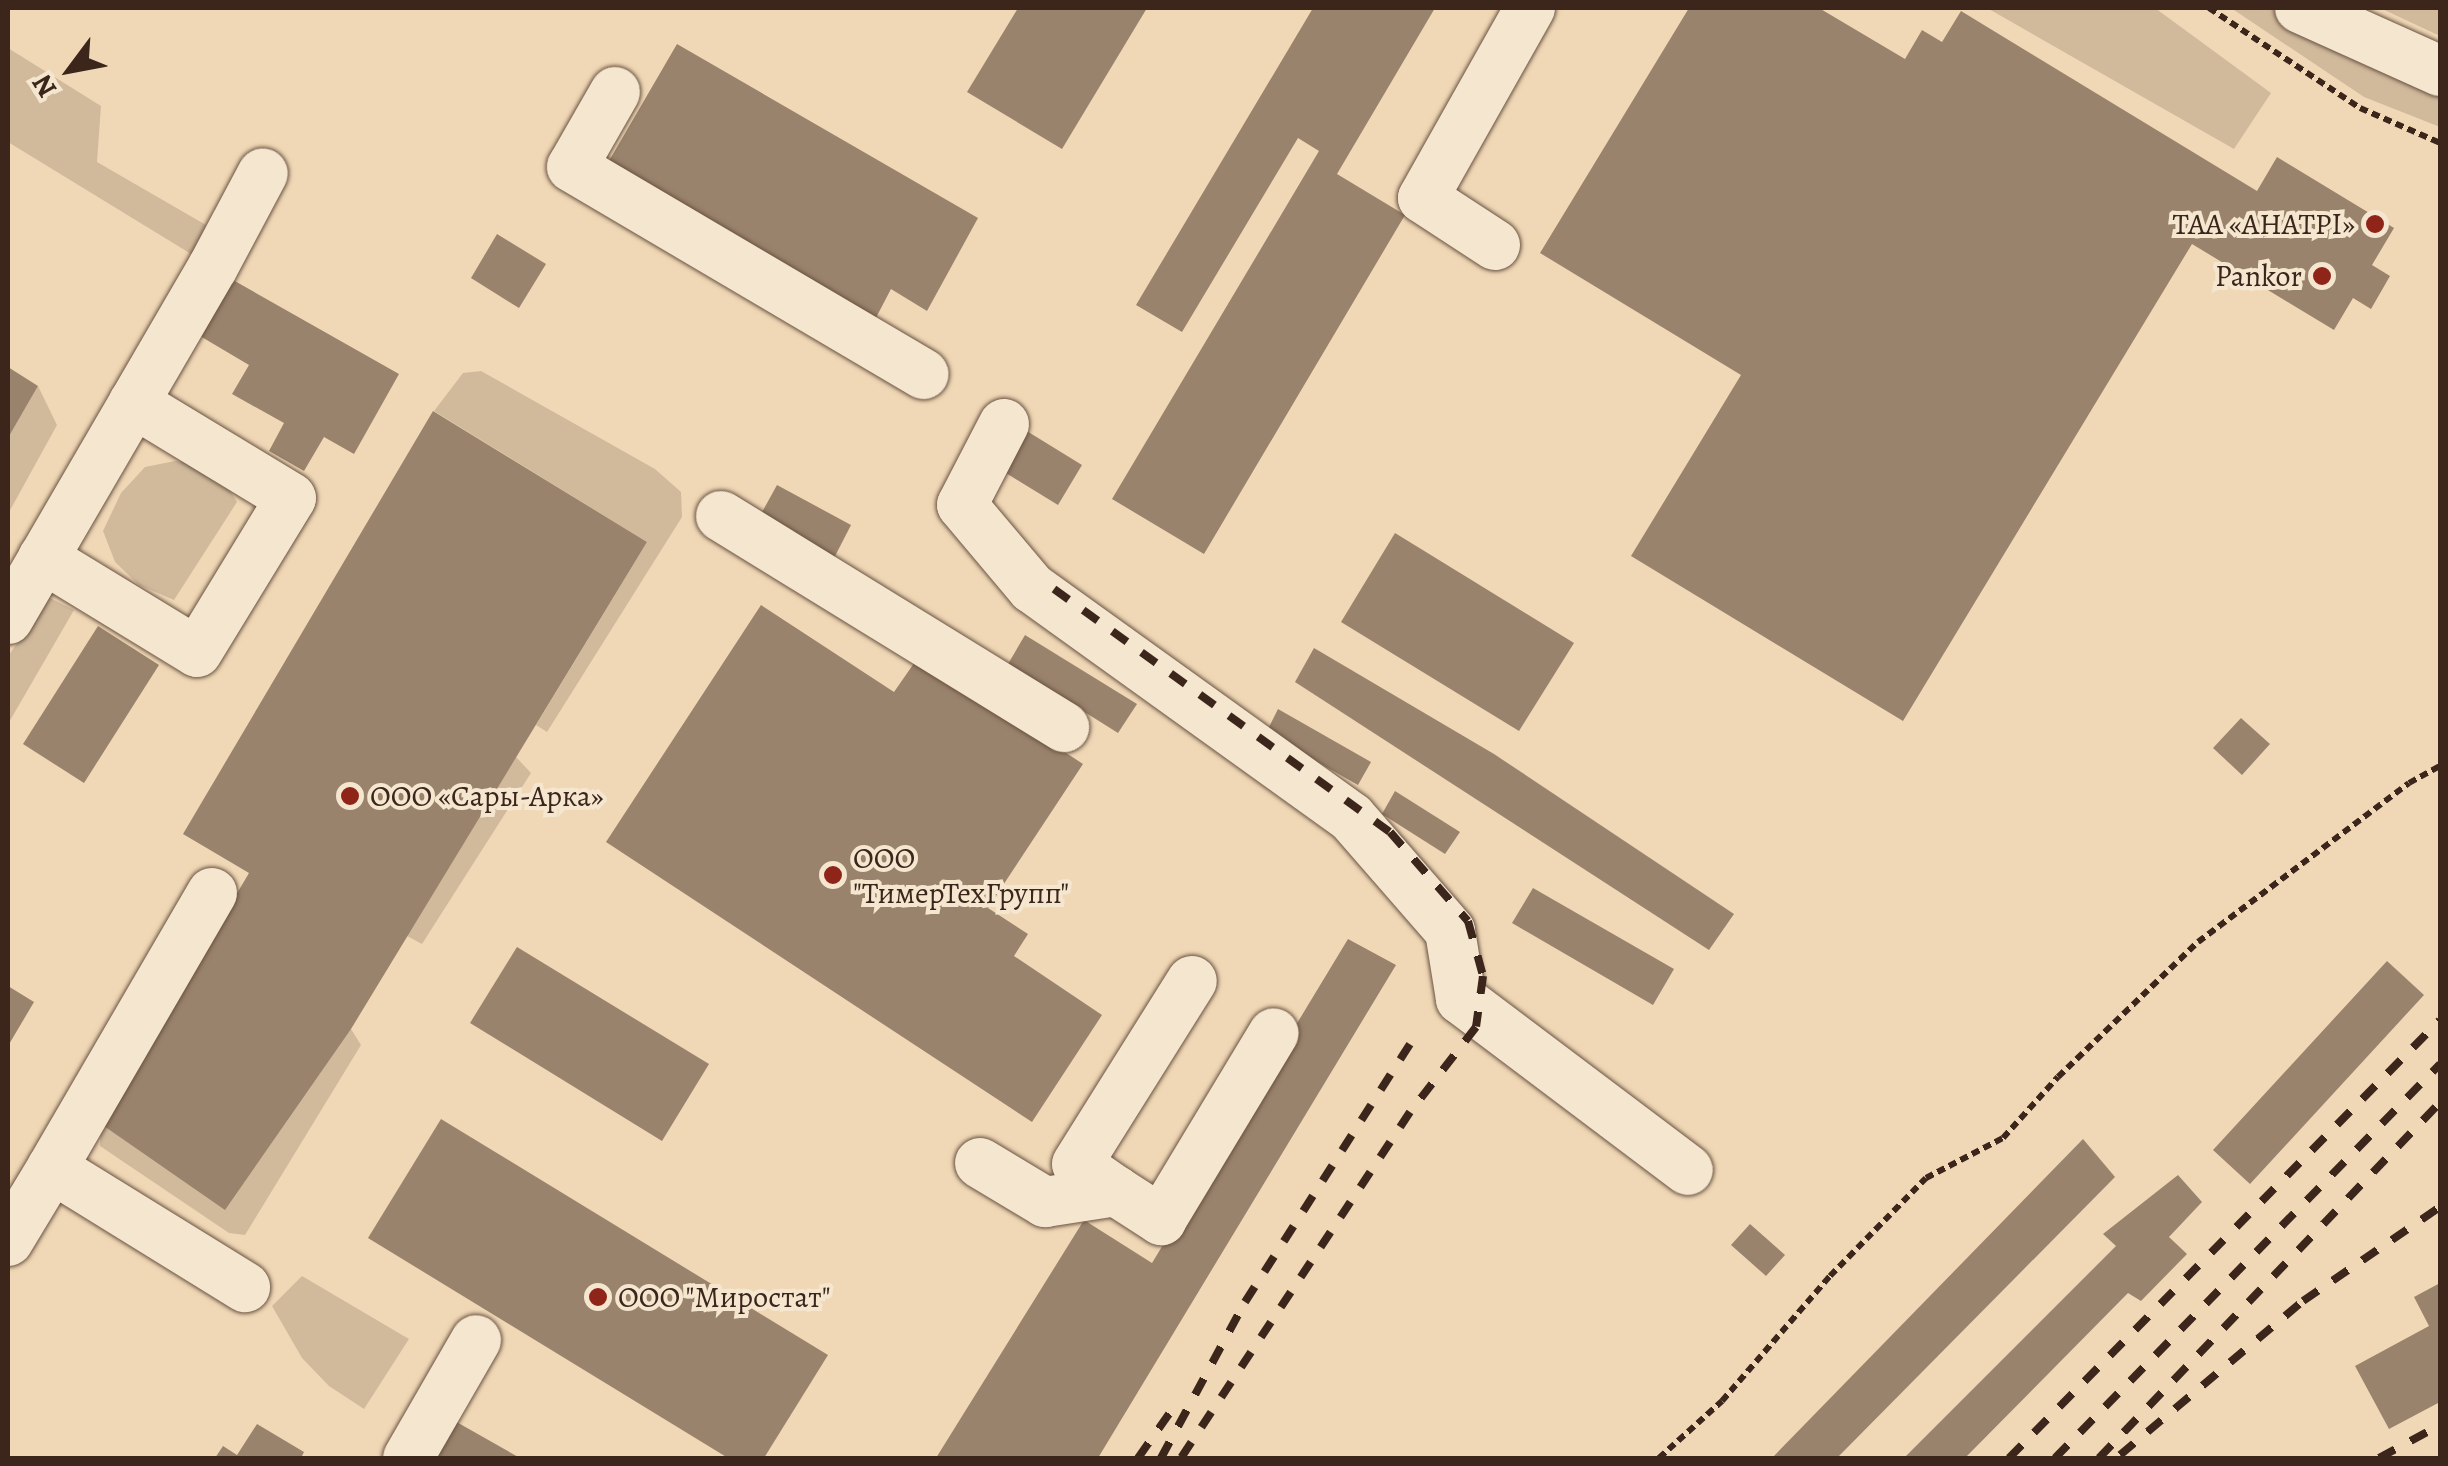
<!DOCTYPE html>
<html>
<head>
<meta charset="utf-8">
<style>
  body { margin:0 }
  #map { position:relative; width:2448px; height:1466px; overflow:hidden; background:#f0d8b6; font-family:Alegreya,serif }
  div>[style] { position:absolute }
  .green>* { inset:0; background:#d1ba9c }
  .building>* { inset:0; background:#9a836c }
  .path>* { height:6px; margin-top:-3px; transform-origin:0; background:repeating-linear-gradient(90deg,#3c261b 0 8px,transparent 0 13px) }
  .roads { filter:drop-shadow(0 0 2px #695242) drop-shadow(0 0 2px #695242) }
  .minor>* { height:50px; margin:-25px; padding:0 25px; transform-origin:25px; border-radius:25px; background:#f5e6d0 }
  .rail>* { height:8px; margin-top:-4px; transform-origin:0; background:repeating-linear-gradient(90deg,#3c261b 0 18px,transparent 0 36px) }
  .dots>* { width:28px; height:28px; translate:-50% -50%; box-sizing:border-box; border:5px solid #f5e6d0; border-radius:50% }
  span { translate:-50% -50%; white-space:nowrap; text-align:center; line-height:1.15; -webkit-text-stroke:8px #f5e6d0; paint-order:stroke }
  .poi-label { font-size:30px; color:#3c261b }
  .right { translate:-100% -50%; text-align:right }
  .left { translate:0 -50%; text-align:left }
  .frame { position:absolute; inset:0; border:10px solid #3c261b; pointer-events:none }
  .north { position:absolute; left:20px; top:20px; width:100px; height:100px; -webkit-text-stroke:8px #f5e6d0; paint-order:stroke; rotate:238deg; font-size:28px; font-weight:700; line-height:40px; text-align:center; color:#3c261b }
  .north::after { content:''; display:block; margin:auto; width:35px; height:45px; background:#3c261b; clip-path:polygon(50% 0,100% 100%,50% 72%,0 100%) }
</style>
</head>
<body>
<div id="map">
  <div class="green">
    <i style="clip-path:polygon(1987px 8px,2155px 8px,2271px 93px,2234px 149px)"></i>
    <i style="clip-path:polygon(2231px 8px,2274px 8px,2376px 70px,2440px 91px,2440px 127px,2364px 97px)"></i>
    <i style="clip-path:polygon(2380px 8px,2440px 8px,2440px 36px)"></i>
    <i style="clip-path:polygon(8px 48px,101px 106px,97px 162px,206px 225px,196px 257px,8px 142px)"></i>
    <i style="clip-path:polygon(481px 371px,655px 469px,681px 492px,682px 517px,547px 732px,536px 725px,647px 542px,434px 411px,463px 373px)"></i>
    <i style="clip-path:polygon(38px 386px,57px 425px,8px 514px,8px 438px)"></i>
    <i style="clip-path:polygon(175px 461px,205px 465px,224px 481px,237px 502px,174px 600px,139px 585px,115px 562px,103px 531px,121px 493px,145px 467px)"></i>
    <i style="clip-path:polygon(50px 598px,74px 610px,8px 724px,8px 656px)"></i>
    <i style="clip-path:polygon(516px 757px,531px 773px,422px 944px,407px 936px)"></i>
    <i style="clip-path:polygon(351px 1029px,361px 1045px,245px 1235px,229px 1233px,100px 1146px,101px 1124px)"></i>
    <i style="clip-path:polygon(302px 1276px,409px 1339px,364px 1409px,329px 1386px,302px 1358px,272px 1306px)"></i>
  </div>
  <div class="building">
    <i style="clip-path:polygon(1018px 8px,1147px 8px,1062px 149px,967px 92px)"></i>
    <i style="clip-path:polygon(1313px 8px,1435px 8px,1337px 174px,1405px 215px,1204px 554px,1112px 499px,1319px 151px,1298px 138px,1182px 332px,1136px 305px)"></i>
    <i style="clip-path:polygon(1689px 8px,1819px 8px,1905px 59px,1922px 30px,1942px 42px,1961px 11px,2257px 191px,2277px 157px,2394px 228px,2372px 265px,2390px 276px,2371px 309px,2353px 298px,2334px 330px,2192px 244px,1903px 721px,1631px 556px,1741px 375px,1540px 253px)"></i>
    <i style="clip-path:polygon(677px 44px,978px 218px,927px 311px,891px 289px,868px 333px,599px 178px)"></i>
    <i style="clip-path:polygon(497px 234px,546px 264px,519px 308px,471px 278px)"></i>
    <i style="clip-path:polygon(233px 280px,399px 374px,354px 454px,324px 437px,304px 471px,269px 451px,284px 423px,232px 394px,249px 365px,200px 336px)"></i>
    <i style="clip-path:polygon(8px 367px,38px 386px,8px 438px)"></i>
    <i style="clip-path:polygon(433px 411px,647px 542px,351px 1029px,225px 1210px,101px 1124px,249px 873px,183px 834px)"></i>
    <i style="clip-path:polygon(1017px 425px,1082px 465px,1058px 505px,993px 465px)"></i>
    <i style="clip-path:polygon(777px 485px,851px 525px,831px 564px,756px 523px)"></i>
    <i style="clip-path:polygon(1395px 533px,1574px 643px,1519px 731px,1341px 622px)"></i>
    <i style="clip-path:polygon(761px 605px,894px 692px,919px 656px,1083px 764px,988px 908px,1028px 934px,1014px 956px,1102px 1015px,1032px 1122px,606px 842px)"></i>
    <i style="clip-path:polygon(98px 626px,159px 665px,84px 783px,23px 744px)"></i>
    <i style="clip-path:polygon(1025px 635px,1137px 704px,1118px 733px,1008px 664px)"></i>
    <i style="clip-path:polygon(1314px 648px,1494px 754px,1734px 914px,1709px 950px,1295px 682px)"></i>
    <i style="clip-path:polygon(1278px 709px,1371px 762px,1358px 785px,1266px 733px)"></i>
    <i style="clip-path:polygon(2241px 718px,2270px 744px,2242px 775px,2213px 748px)"></i>
    <i style="clip-path:polygon(1395px 791px,1460px 832px,1445px 854px,1382px 814px)"></i>
    <i style="clip-path:polygon(1533px 888px,1674px 969px,1653px 1005px,1512px 923px)"></i>
    <i style="clip-path:polygon(1348px 939px,1396px 965px,1098px 1458px,936px 1458px,1084px 1220px,1152px 1263px)"></i>
    <i style="clip-path:polygon(517px 947px,709px 1064px,662px 1141px,470px 1023px)"></i>
    <i style="clip-path:polygon(2387px 961px,2424px 995px,2250px 1184px,2213px 1150px)"></i>
    <i style="clip-path:polygon(8px 986px,34px 1002px,8px 1046px)"></i>
    <i style="clip-path:polygon(441px 1119px,828px 1355px,764px 1458px,728px 1458px,368px 1238px)"></i>
    <i style="clip-path:polygon(2083px 1139px,2115px 1177px,1837px 1458px,1772px 1458px)"></i>
    <i style="clip-path:polygon(2178px 1175px,2202px 1202px,2169px 1237px,2187px 1254px,2141px 1301px,2128px 1293px,1965px 1458px,1904px 1458px,2116px 1246px,2103px 1234px)"></i>
    <i style="clip-path:polygon(1750px 1224px,1785px 1255px,1766px 1276px,1731px 1245px)"></i>
    <i style="clip-path:polygon(2440px 1283px,2440px 1402px,2389px 1429px,2355px 1366px,2429px 1326px,2414px 1297px)"></i>
    <i style="clip-path:polygon(453px 1420px,520px 1458px,431px 1458px)"></i>
    <i style="clip-path:polygon(257px 1424px,304px 1452px,301px 1458px,215px 1458px,223px 1446px,237px 1455px)"></i>
  </div>
  <div class="path">
    <i style="left:2209px;top:8px;width:181px;rotate:33.5deg"></i>
    <i style="left:2360px;top:108px;width:87px;rotate:23.6deg"></i>
    <i style="left:1659px;top:1458px;width:85px;rotate:-42.1deg"></i>
    <i style="left:1722px;top:1401px;width:165px;rotate:-49.2deg"></i>
    <i style="left:1830px;top:1276px;width:137px;rotate:-45.6deg"></i>
    <i style="left:1926px;top:1178px;width:87px;rotate:-27.5deg"></i>
    <i style="left:2003px;top:1138px;width:82px;rotate:-48deg"></i>
    <i style="left:2058px;top:1077px;width:194px;rotate:-44deg"></i>
    <i style="left:2198px;top:942px;width:264px;rotate:-37deg"></i>
    <i style="left:2409px;top:783px;width:35px;rotate:-29deg"></i>
  </div>
  <div class="roads">
    <div class="minor">
      <i style="left:2300px;top:8px;width:154px;rotate:24.2deg"></i>
      <i style="left:615px;top:92px;width:86px;rotate:119.8deg"></i>
      <i style="left:572px;top:167px;width:408px;rotate:30.5deg"></i>
      <i style="left:1495px;top:245px;width:86px;rotate:-146.9deg"></i>
      <i style="left:1423px;top:198px;width:218px;rotate:-60.6deg"></i>
      <i style="left:1004px;top:424px;width:91px;rotate:117.4deg"></i>
      <i style="left:962px;top:505px;width:109px;rotate:49.9deg"></i>
      <i style="left:1032px;top:588px;width:393px;rotate:35.7deg"></i>
      <i style="left:1351px;top:817px;width:151px;rotate:49deg"></i>
      <i style="left:1450px;top:931px;width:69px;rotate:80.8deg"></i>
      <i style="left:1461px;top:999px;width:284px;rotate:37deg"></i>
      <i style="left:721px;top:516px;width:403px;rotate:31.6deg"></i>
      <i style="left:43px;top:558px;width:180px;rotate:31.4deg"></i>
      <i style="left:197px;top:652px;width:180px;rotate:-58.6deg"></i>
      <i style="left:291px;top:498px;width:184px;rotate:-148.8deg"></i>
      <i style="left:8px;top:619px;width:407px;rotate:-59.8deg"></i>
      <i style="left:213px;top:267px;width:106px;rotate:-62deg"></i>
      <i style="left:212px;top:893px;width:318px;rotate:120.2deg"></i>
      <i style="left:52px;top:1168px;width:227px;rotate:31.7deg"></i>
      <i style="left:980px;top:1163px;width:76px;rotate:31deg"></i>
      <i style="left:1045px;top:1202px;width:72px;rotate:-8.8deg"></i>
      <i style="left:1116px;top:1191px;width:54px;rotate:32.8deg"></i>
      <i style="left:1161px;top:1220px;width:218px;rotate:-58.9deg"></i>
      <i style="left:1116px;top:1191px;width:47px;rotate:-145.3deg"></i>
      <i style="left:1077px;top:1164px;width:216px;rotate:-57.9deg"></i>
      <i style="left:8px;top:1241px;width:85px;rotate:-58.9deg"></i>
      <i style="left:408px;top:1458px;width:136px;rotate:-60deg"></i>
    </div>
  </div>
  <div class="rail">
    <i style="left:1054px;top:589px;width:415px;rotate:35.9deg"></i>
    <i style="left:1390px;top:832px;width:118px;rotate:48.8deg"></i>
    <i style="left:1468px;top:921px;width:57px;rotate:74.7deg"></i>
    <i style="left:1483px;top:976px;width:51px;rotate:97.8deg"></i>
    <i style="left:1476px;top:1027px;width:108px;rotate:127.8deg"></i>
    <i style="left:1410px;top:1112px;width:415px;rotate:123.5deg"></i>
    <i style="left:2120px;top:1455px;width:239px;rotate:-40.1deg"></i>
    <i style="left:2303px;top:1301px;width:166px;rotate:-34.5deg"></i>
    <i style="left:1138px;top:1458px;width:70px;rotate:-54.9deg"></i>
    <i style="left:1161px;top:1458px;width:177px;rotate:-61.7deg"></i>
    <i style="left:1245px;top:1302px;width:310px;rotate:-57.4deg"></i>
    <i style="left:2009px;top:1458px;width:614px;rotate:-45.46deg"></i>
    <i style="left:2055px;top:1458px;width:551px;rotate:-45.66deg"></i>
    <i style="left:2099px;top:1458px;width:493px;rotate:-46.2deg"></i>
    <i style="left:2379px;top:1458px;width:69px;rotate:-28.4deg"></i>
  </div>
  <div class="dots">
    <i style="left:2375px;top:224px;background:#8f2418"></i>
    <i style="left:2322px;top:276px;background:#8f2418"></i>
    <i style="left:350px;top:796px;background:#8f2418"></i>
    <i style="left:833px;top:875px;background:#8f2418"></i>
    <i style="left:598px;top:1297px;background:#8f2418"></i>
  </div>
  <div class="poi-label">
    <span class="right" style="left:2355px;top:224px">ТАА «АНАТРI»</span>
    <span class="right" style="left:2302px;top:276px">Pankor</span>
    <span class="left" style="left:370px;top:796px">ООО «Сары-Арка»</span>
    <span class="left" style="left:853px;top:875px">ООО<br>"ТимерТехГрупп"</span>
    <span class="left" style="left:618px;top:1297px">ООО "Миростат"</span>
  </div>
  <div class="frame"></div>
  <div class="north">N</div>
</div>
</body>
</html>
